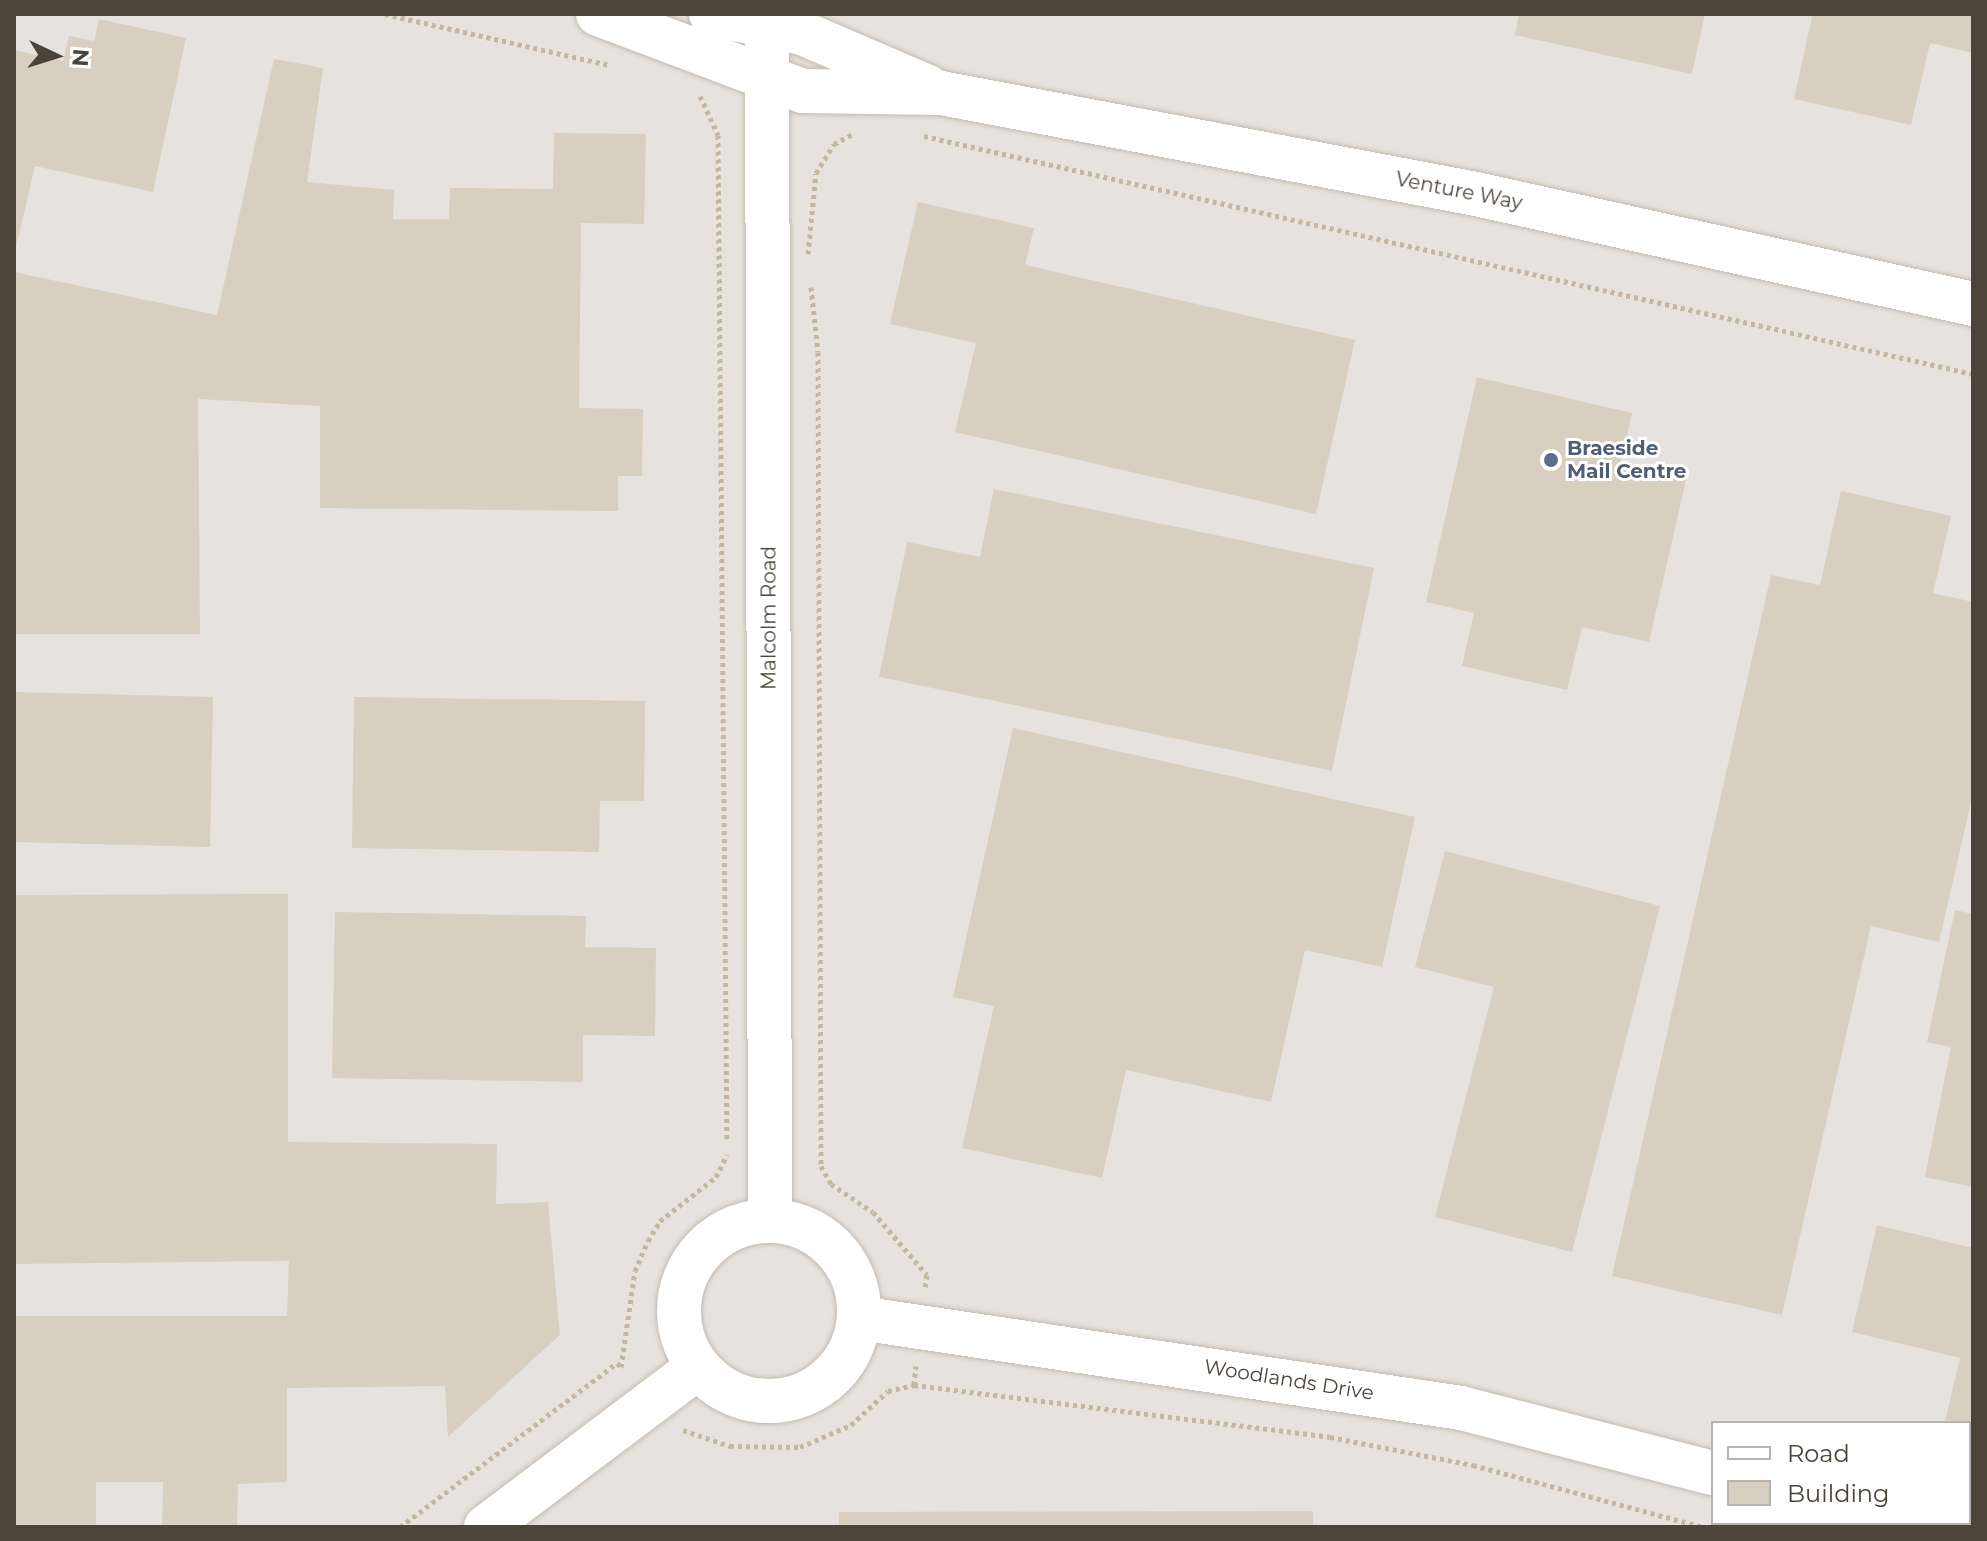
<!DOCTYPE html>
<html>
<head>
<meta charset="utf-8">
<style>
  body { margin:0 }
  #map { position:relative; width:1987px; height:1541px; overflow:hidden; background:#f6f3ec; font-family:Montserrat,sans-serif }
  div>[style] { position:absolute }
  .industrial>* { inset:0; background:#e6e2dd }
  .parking>* { inset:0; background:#e5e3e0 }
  .building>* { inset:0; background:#d8cfc1 }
  .path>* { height:5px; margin-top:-2.5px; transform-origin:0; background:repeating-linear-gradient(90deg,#c4b79f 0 4px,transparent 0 8px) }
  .roads { filter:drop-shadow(0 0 2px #c2bbae) drop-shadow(0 0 2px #c2bbae) }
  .minor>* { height:44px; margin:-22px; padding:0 22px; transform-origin:22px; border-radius:22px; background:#fff }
  .minor>.ring { margin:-22px; padding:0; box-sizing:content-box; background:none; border:44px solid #fff; border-radius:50% }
  .dots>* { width:22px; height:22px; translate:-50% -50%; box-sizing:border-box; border:4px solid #fff; border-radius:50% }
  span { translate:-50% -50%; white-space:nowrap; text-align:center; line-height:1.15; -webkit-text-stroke:6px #fff; paint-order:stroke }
  .street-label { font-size:20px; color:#4b4439 }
  .service-label { font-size:20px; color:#4e5e75; font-weight:700 }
  .left { translate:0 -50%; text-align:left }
  .frame { position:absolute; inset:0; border:16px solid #4b4439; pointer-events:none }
  .legend { position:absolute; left:1711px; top:1421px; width:260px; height:104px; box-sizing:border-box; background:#fff; border:2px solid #b7b4b0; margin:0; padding:10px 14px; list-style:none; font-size:24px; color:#4b4439 }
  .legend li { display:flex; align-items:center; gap:16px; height:40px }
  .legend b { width:40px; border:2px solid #b7b4b0 }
  .north { position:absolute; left:16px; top:16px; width:80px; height:80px; -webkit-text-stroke:6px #fff; paint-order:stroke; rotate:94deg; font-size:22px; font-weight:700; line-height:32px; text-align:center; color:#4b4439 }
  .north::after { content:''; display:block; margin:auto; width:28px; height:36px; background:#4b4439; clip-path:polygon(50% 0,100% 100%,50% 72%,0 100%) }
</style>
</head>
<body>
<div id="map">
  <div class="industrial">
    <i style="clip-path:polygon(evenodd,14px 14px,1973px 14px,1973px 1527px,14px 1527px,14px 14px,1713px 1423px,1969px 1423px,1969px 1523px,1713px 1523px,1713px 1423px)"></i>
  </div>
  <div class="parking">
    <i style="clip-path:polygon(1474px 312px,1578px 338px,1568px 383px,1463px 356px)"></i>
  </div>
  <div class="building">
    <i style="clip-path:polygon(1519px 14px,1705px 14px,1692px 74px,1515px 35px)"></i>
    <i style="clip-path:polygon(1804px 14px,1973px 14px,1973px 53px,1930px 43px,1911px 125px,1794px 99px,1812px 17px)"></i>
    <i style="clip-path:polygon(99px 19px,186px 38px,153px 192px,35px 166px,14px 256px,14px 50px,63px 61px,69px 36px,94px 41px)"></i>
    <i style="clip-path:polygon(274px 59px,323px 68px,307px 182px,394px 190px,393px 219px,449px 219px,450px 188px,553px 189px,554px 133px,646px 134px,644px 224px,581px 223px,579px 408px,643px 409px,642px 476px,618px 476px,618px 511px,320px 508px,320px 406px,198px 399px,200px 634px,14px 634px,14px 272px,217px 315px)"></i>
    <i style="clip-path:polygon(918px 202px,1034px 228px,1025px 265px,1355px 340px,1316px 514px,955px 432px,976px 343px,890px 324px)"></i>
    <i style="clip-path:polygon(1477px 377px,1632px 413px,1620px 465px,1686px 480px,1649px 642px,1582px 627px,1567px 690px,1462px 666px,1474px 613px,1426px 602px)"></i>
    <i style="clip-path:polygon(994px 489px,1374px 568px,1332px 771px,879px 677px,907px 542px,980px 557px)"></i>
    <i style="clip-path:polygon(1841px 491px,1951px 516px,1933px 593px,1973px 602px,1973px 793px,1939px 942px,1871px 926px,1782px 1315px,1612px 1276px,1771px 575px,1820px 585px)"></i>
    <i style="clip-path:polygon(14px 692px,213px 697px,210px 847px,14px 842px)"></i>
    <i style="clip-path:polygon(354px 697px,645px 701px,644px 801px,600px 801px,599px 852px,352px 848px)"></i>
    <i style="clip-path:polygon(1013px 728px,1415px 817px,1382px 967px,1305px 950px,1271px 1102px,1126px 1070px,1102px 1178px,962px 1148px,994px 1006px,953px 997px)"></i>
    <i style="clip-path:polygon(1445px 851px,1660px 906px,1572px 1252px,1435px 1217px,1494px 987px,1415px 967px)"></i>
    <i style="clip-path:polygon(288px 894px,288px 1142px,497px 1144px,496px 1204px,548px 1202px,560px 1335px,448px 1437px,445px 1386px,287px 1388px,287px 1482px,238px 1484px,237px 1527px,162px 1527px,163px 1482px,96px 1482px,96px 1527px,14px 1527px,14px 1316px,287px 1316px,289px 1261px,14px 1264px,14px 895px)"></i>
    <i style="clip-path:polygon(1955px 910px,1973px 914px,1973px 1187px,1925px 1177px,1951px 1047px,1927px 1042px)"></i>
    <i style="clip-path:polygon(335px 912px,586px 916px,585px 947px,656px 948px,655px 1036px,583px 1035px,583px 1082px,332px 1078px)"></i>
    <i style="clip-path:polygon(1877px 1225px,1973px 1248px,1973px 1428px,1945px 1421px,1960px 1358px,1852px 1332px)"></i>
    <i style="clip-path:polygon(1313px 1511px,1313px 1527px,839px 1527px,839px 1512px)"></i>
  </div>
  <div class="path">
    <i style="left:385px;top:14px;width:230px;rotate:12.8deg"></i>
    <i style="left:700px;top:96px;width:43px;rotate:65.2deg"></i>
    <i style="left:718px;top:135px;width:1006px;rotate:89.49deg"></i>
    <i style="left:924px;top:136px;width:1076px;rotate:12.78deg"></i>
    <i style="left:808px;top:254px;width:81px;rotate:-84.4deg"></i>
    <i style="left:816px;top:173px;width:34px;rotate:-58deg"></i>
    <i style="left:834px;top:144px;width:21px;rotate:-28deg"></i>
    <i style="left:811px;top:287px;width:65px;rotate:83.9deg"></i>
    <i style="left:818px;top:352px;width:814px;rotate:89.79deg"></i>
    <i style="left:821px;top:1166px;width:21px;rotate:61deg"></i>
    <i style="left:831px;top:1184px;width:50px;rotate:33.7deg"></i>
    <i style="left:873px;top:1212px;width:83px;rotate:49.4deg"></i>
    <i style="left:927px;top:1275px;width:13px;rotate:99deg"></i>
    <i style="left:621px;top:1367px;width:97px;rotate:-81.7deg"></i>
    <i style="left:635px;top:1271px;width:33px;rotate:-67deg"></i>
    <i style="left:648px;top:1241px;width:23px;rotate:-59deg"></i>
    <i style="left:660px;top:1221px;width:71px;rotate:-38.2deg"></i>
    <i style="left:716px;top:1177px;width:25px;rotate:-64deg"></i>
    <i style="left:914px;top:1385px;width:19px;rotate:-84deg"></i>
    <i style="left:683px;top:1430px;width:50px;rotate:18.8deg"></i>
    <i style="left:730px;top:1446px;width:70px;rotate:0.8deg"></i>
    <i style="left:800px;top:1447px;width:56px;rotate:-23.3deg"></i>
    <i style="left:851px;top:1425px;width:50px;rotate:-42.6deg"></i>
    <i style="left:888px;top:1391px;width:27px;rotate:-13deg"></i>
    <i style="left:914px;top:1385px;width:419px;rotate:7.1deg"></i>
    <i style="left:1330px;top:1437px;width:146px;rotate:11.1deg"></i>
    <i style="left:1473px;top:1465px;width:238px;rotate:15.1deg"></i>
    <i style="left:400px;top:1527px;width:272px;rotate:-37.1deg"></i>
    <i style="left:617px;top:1363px;width:8px;rotate:40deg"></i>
  </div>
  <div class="roads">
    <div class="minor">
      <i style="left:598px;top:14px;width:219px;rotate:20.6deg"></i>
      <i style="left:803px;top:91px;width:138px;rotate:0.8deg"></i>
      <i style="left:941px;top:93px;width:544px;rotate:10.69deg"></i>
      <i style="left:1476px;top:194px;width:509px;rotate:12.48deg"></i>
      <i style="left:711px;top:14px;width:93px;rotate:11.8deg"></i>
      <i style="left:802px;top:33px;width:137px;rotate:23.2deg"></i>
      <i style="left:767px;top:14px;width:1207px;rotate:89.86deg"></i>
      <i class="ring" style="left:679px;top:1221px;width:136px;height:136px"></i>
      <i style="left:859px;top:1318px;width:609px;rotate:8.5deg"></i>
      <i style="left:1461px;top:1408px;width:260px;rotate:14.5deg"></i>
      <i style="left:1865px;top:1523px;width:13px;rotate:18deg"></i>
      <i style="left:486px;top:1527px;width:264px;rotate:-37deg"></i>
    </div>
  </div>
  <div class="dots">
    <i style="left:1551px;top:460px;background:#5c6f8a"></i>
  </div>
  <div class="street-label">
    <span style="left:1459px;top:191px;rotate:11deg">Venture Way</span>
    <span style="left:769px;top:618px;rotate:-90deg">Malcolm Road</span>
    <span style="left:1289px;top:1380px;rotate:9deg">Woodlands Drive</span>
  </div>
  <div class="service-label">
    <span class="left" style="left:1567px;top:460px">Braeside<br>Mail Centre</span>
  </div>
  <div class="frame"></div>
  <ul class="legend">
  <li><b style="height:10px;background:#fff"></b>Road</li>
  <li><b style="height:22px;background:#d8cfc1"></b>Building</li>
  </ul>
  <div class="north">N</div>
</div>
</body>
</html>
